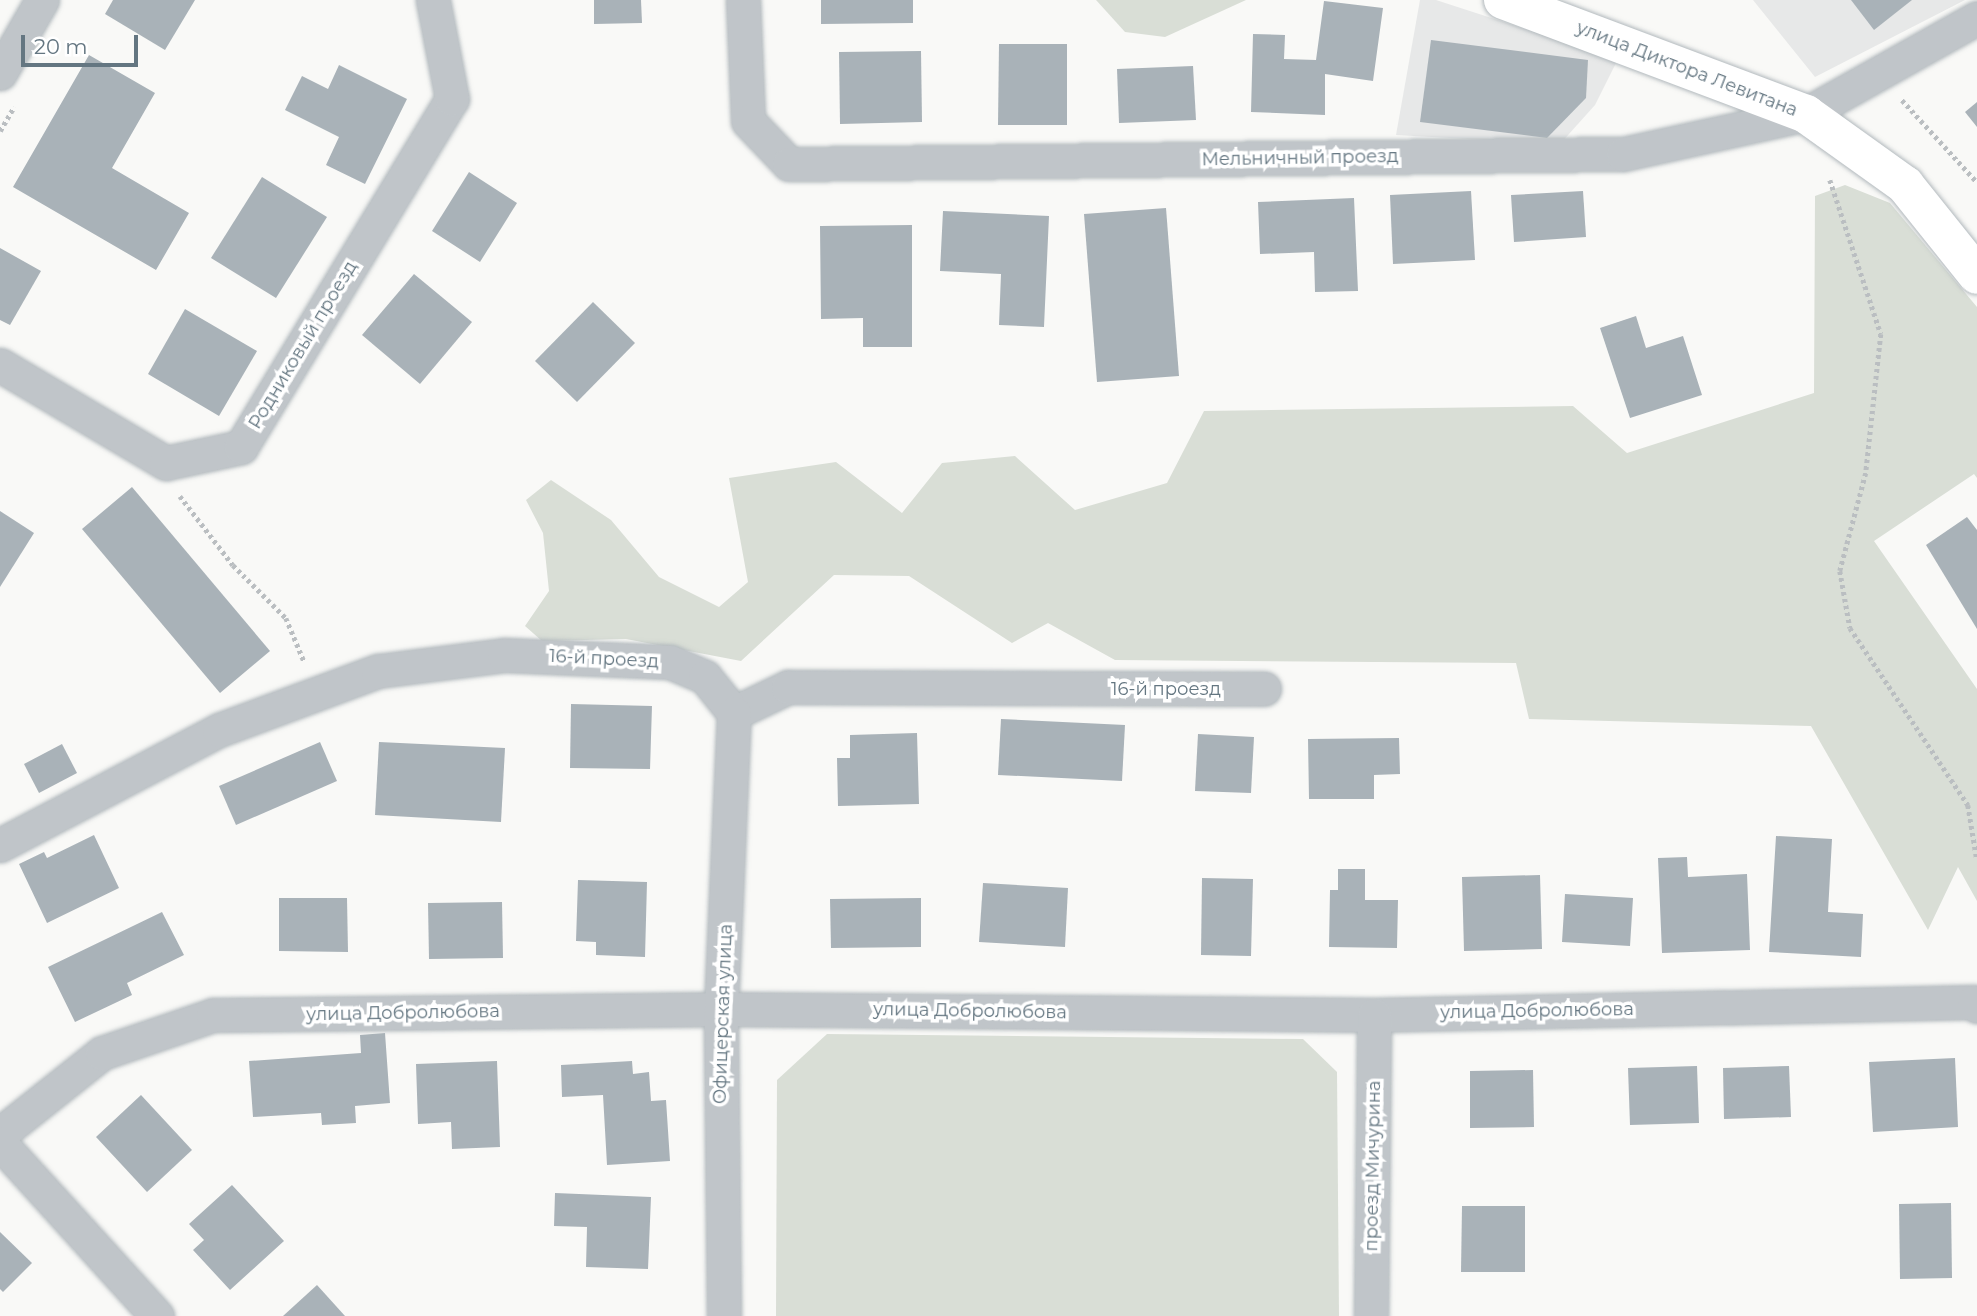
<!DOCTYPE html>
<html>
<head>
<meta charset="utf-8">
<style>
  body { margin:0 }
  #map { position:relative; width:1977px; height:1316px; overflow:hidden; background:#f9f9f7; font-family:Montserrat,sans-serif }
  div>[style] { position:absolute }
  .built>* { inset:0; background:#e7e8e8 }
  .green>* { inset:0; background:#d9ded6 }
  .building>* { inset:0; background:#a9b2b8 }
  .path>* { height:4.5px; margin-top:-2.25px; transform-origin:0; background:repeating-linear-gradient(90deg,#babec1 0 3.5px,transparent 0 7px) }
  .roads { filter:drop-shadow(0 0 2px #b2b9bd) drop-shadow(0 0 2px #b2b9bd) }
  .street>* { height:33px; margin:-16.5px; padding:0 16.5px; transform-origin:16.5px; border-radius:16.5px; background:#c0c5c9 }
  .secondary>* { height:38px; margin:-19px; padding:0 19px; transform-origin:19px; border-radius:19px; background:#fff }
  span { translate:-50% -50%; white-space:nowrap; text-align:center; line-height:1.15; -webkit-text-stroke:7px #fff; paint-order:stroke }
  .street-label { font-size:18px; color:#647681 }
  .scale { position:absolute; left:21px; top:35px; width:117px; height:32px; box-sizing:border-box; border:4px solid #647681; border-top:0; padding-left:9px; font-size:21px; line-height:24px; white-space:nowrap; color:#647681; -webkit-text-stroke:5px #fff; paint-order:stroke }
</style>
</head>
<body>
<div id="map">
  <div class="built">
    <i style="clip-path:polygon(1420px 0,1436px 0,1618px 59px,1595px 105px,1560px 144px,1396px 135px)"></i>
    <i style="clip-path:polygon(1753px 0,1965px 0,1815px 77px)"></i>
  </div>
  <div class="green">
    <i style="clip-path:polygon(1096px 0,1246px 0,1165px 37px,1125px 32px)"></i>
    <i style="clip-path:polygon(1845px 185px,1890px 203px,1977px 307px,1977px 478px,1974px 474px,1874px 541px,1977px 689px,1977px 901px,1958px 867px,1928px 930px,1811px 726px,1529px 719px,1516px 663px,1115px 660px,1048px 623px,1012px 643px,909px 576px,834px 575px,741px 661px,626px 639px,542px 641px,525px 626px,549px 591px,543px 533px,526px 500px,551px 480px,611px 520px,659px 577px,719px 607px,748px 582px,729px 478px,836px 462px,902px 513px,942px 463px,1015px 456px,1075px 510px,1167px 483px,1204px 411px,1573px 406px,1627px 453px,1814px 393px,1815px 196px)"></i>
    <i style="clip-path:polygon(827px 1034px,1303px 1039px,1337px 1072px,1339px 1316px,776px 1316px,777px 1080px)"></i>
  </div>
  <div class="building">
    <i style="clip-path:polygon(113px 0,195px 0,165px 50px,105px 14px)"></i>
    <i style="clip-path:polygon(594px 0,641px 0,642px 23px,594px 24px)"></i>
    <i style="clip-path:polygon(821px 0,913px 0,913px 23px,821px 24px)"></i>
    <i style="clip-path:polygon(1851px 0,1912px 0,1874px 30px)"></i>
    <i style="clip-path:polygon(1324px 1px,1383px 8px,1373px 81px,1325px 74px,1325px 115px,1251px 112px,1253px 34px,1285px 35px,1284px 59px,1316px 60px)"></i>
    <i style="clip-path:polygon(1431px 40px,1588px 60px,1586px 98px,1547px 138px,1420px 122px)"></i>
    <i style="clip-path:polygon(999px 44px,1067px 44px,1067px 125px,998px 125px)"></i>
    <i style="clip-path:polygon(921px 51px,922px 122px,840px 124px,839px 52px)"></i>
    <i style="clip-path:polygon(89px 55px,155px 93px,112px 168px,189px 213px,156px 270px,13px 187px)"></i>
    <i style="clip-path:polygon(339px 65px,407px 99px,365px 184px,326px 165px,339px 137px,285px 110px,302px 76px,328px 89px)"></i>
    <i style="clip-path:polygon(1193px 66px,1196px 120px,1119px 123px,1117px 69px)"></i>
    <i style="clip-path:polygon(1977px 102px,1977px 127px,1965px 112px)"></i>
    <i style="clip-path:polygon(469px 172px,517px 203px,480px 262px,432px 231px)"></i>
    <i style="clip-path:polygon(262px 177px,327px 217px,276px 298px,211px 258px)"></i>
    <i style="clip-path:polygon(1471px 191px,1475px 260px,1393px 264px,1390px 195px)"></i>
    <i style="clip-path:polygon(1583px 191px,1586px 237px,1514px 242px,1511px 195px)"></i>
    <i style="clip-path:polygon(1354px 198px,1358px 291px,1315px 292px,1314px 252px,1260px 254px,1258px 202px)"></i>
    <i style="clip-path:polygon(1166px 208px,1179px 376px,1097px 382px,1084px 214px)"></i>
    <i style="clip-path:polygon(943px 211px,1049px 216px,1044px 327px,999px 325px,1001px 274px,940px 271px)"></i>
    <i style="clip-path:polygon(912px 225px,912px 347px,863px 347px,863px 318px,821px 319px,820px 226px)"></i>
    <i style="clip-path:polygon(0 248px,41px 271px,10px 325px,0 320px)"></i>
    <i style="clip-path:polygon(414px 274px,472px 322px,420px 384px,362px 335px)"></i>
    <i style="clip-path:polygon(593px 302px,635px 343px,577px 402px,535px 361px)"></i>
    <i style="clip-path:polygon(185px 309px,257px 351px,219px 416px,148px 374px)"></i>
    <i style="clip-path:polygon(1636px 316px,1646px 348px,1683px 336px,1702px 395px,1630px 418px,1600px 328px)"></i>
    <i style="clip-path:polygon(132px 487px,270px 651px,220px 693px,82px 529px)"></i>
    <i style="clip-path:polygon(0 511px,34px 533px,0 587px)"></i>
    <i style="clip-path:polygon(1967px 517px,1977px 530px,1977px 629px,1926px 545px)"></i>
    <i style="clip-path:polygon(571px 704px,652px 706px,650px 769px,570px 768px)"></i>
    <i style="clip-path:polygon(1001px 719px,1125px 725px,1122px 781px,998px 775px)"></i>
    <i style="clip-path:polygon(917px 733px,919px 804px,838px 806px,837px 758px,850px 758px,850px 735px)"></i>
    <i style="clip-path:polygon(1198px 734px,1254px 737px,1251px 793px,1195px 791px)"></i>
    <i style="clip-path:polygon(1399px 738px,1400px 774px,1374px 775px,1374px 799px,1309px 799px,1308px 739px)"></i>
    <i style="clip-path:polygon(320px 742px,337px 781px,236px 825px,219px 786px)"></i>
    <i style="clip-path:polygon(379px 742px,505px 748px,501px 822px,375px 815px)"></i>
    <i style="clip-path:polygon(62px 744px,77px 773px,39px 793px,24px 764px)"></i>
    <i style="clip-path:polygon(94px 835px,119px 888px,47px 923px,19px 864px,44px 852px,47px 858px)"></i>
    <i style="clip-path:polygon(1776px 836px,1832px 839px,1828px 912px,1863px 914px,1861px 957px,1769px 952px)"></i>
    <i style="clip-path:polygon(1687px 857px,1688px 877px,1747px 874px,1750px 950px,1662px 953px,1658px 858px)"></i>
    <i style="clip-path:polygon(1338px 869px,1365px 869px,1365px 900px,1398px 900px,1397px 948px,1329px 947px,1330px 890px,1338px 890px)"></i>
    <i style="clip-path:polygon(1540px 875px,1542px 949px,1464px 951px,1462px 877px)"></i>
    <i style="clip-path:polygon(1202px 878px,1253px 879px,1251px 956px,1201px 955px)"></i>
    <i style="clip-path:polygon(578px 880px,647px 882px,645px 957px,596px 955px,596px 942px,576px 941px)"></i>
    <i style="clip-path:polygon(983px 883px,1068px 888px,1065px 947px,979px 942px)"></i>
    <i style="clip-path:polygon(1565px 894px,1633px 898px,1630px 946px,1562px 942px)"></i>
    <i style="clip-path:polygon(279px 898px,347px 898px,348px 952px,279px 951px)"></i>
    <i style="clip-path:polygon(921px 898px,921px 947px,831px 948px,830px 899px)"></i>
    <i style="clip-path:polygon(502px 902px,503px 958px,429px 959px,428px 903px)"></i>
    <i style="clip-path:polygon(162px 912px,184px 955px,127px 983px,132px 995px,75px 1022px,48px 967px)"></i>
    <i style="clip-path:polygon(385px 1033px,390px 1103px,355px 1106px,356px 1123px,322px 1125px,321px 1113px,253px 1117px,249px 1061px,361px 1053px,360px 1035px)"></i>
    <i style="clip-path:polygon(1955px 1058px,1958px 1127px,1873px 1132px,1869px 1062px)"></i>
    <i style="clip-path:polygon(497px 1061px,500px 1147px,452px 1149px,451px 1122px,418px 1124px,416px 1064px)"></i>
    <i style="clip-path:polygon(632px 1061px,633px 1074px,649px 1072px,651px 1101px,666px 1100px,670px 1161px,607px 1165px,603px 1095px,562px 1097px,561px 1065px)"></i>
    <i style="clip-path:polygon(1697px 1066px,1699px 1123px,1630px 1125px,1628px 1068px)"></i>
    <i style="clip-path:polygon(1789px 1066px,1791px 1117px,1724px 1119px,1723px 1068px)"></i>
    <i style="clip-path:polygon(1533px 1070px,1534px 1127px,1470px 1128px,1470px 1071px)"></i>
    <i style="clip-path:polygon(141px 1095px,192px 1150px,147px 1192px,96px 1137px)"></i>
    <i style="clip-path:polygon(232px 1185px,284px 1241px,230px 1290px,193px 1250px,204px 1240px,189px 1224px)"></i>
    <i style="clip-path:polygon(555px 1193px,651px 1197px,648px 1269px,586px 1267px,587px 1227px,554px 1226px)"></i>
    <i style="clip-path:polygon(1951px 1203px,1952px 1278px,1900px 1279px,1899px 1204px)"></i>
    <i style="clip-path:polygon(1462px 1206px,1525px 1206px,1525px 1272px,1461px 1272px)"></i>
    <i style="clip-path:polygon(0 1232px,32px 1263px,3px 1292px,0 1289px)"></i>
    <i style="clip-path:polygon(317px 1285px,345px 1316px,283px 1316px)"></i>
  </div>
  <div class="path">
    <i style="left:1902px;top:100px;width:111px;rotate:47.6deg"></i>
    <i style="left:0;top:131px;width:28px;rotate:-60deg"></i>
    <i style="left:1830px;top:180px;width:162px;rotate:71.7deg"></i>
    <i style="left:1881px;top:334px;width:140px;rotate:96.2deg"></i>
    <i style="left:1866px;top:473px;width:101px;rotate:104.9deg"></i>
    <i style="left:1840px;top:571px;width:58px;rotate:80deg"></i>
    <i style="left:1850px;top:628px;width:213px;rotate:56.3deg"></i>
    <i style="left:1968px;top:805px;width:56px;rotate:80.7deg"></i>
    <i style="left:180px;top:496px;width:87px;rotate:52.5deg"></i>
    <i style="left:233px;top:565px;width:75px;rotate:45deg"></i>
    <i style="left:286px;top:618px;width:47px;rotate:67.3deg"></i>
  </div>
  <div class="roads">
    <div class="street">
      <i style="left:743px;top:0;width:121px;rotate:87.6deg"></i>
      <i style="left:748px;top:121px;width:59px;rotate:46.4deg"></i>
      <i style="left:789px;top:164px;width:834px;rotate:-0.69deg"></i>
      <i style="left:1623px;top:154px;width:187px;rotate:-12.3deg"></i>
      <i style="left:1806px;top:114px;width:196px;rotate:-29.3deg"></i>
      <i style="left:0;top:73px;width:84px;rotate:-60.1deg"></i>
      <i style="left:0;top:365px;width:193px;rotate:30.6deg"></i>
      <i style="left:166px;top:463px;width:77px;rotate:-12deg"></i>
      <i style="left:241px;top:447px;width:407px;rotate:-58.8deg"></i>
      <i style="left:452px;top:99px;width:101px;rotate:-100.9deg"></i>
      <i style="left:734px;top:713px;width:60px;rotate:-25.7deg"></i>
      <i style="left:788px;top:687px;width:476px;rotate:0.2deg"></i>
      <i style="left:0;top:845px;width:247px;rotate:-27.7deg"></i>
      <i style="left:219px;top:730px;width:170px;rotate:-20.4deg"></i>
      <i style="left:378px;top:671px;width:127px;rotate:-7.2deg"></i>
      <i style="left:504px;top:655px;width:166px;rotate:2.4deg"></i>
      <i style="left:670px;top:662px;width:38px;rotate:23deg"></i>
      <i style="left:705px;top:677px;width:46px;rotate:51.1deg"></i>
      <i style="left:0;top:1134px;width:130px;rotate:-38.5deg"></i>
      <i style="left:102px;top:1053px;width:117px;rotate:-18.9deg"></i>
      <i style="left:213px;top:1015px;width:508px;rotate:-0.68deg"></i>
      <i style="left:721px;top:1009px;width:653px;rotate:0.53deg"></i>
      <i style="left:1374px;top:1015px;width:600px;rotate:-1.24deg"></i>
      <i style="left:1974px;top:1002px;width:5px;rotate:53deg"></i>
      <i style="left:0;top:1143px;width:234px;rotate:47.8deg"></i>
      <i style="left:724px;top:1316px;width:307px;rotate:-90.6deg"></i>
      <i style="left:721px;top:1009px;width:296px;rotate:-87.5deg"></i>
      <i style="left:1371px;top:1316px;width:301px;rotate:-89.4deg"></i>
    </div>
    <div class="secondary">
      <i style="left:1503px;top:0;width:324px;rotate:20.6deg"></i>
      <i style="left:1806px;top:114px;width:122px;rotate:35.6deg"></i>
      <i style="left:1905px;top:185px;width:115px;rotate:51.3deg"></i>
    </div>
  </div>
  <div class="street-label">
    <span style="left:1687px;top:69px;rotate:21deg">улица Диктора Левитана</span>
    <span style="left:1300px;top:158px;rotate:-1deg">Мельничный проезд</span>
    <span style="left:303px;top:345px;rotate:-59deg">Родниковый проезд</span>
    <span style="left:604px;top:659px;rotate:3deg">16-й проезд</span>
    <span style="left:1166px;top:689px">16-й проезд</span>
    <span style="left:970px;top:1011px;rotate:1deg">улица Добролюбова</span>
    <span style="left:1537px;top:1011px;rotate:-1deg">улица Добролюбова</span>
    <span style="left:403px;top:1013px;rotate:-1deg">улица Добролюбова</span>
    <span style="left:723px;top:1014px;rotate:-88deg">Офицерская улица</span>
    <span style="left:1373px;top:1166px;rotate:-89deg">проезд Мичурина</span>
  </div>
  <div class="scale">20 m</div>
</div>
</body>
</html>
